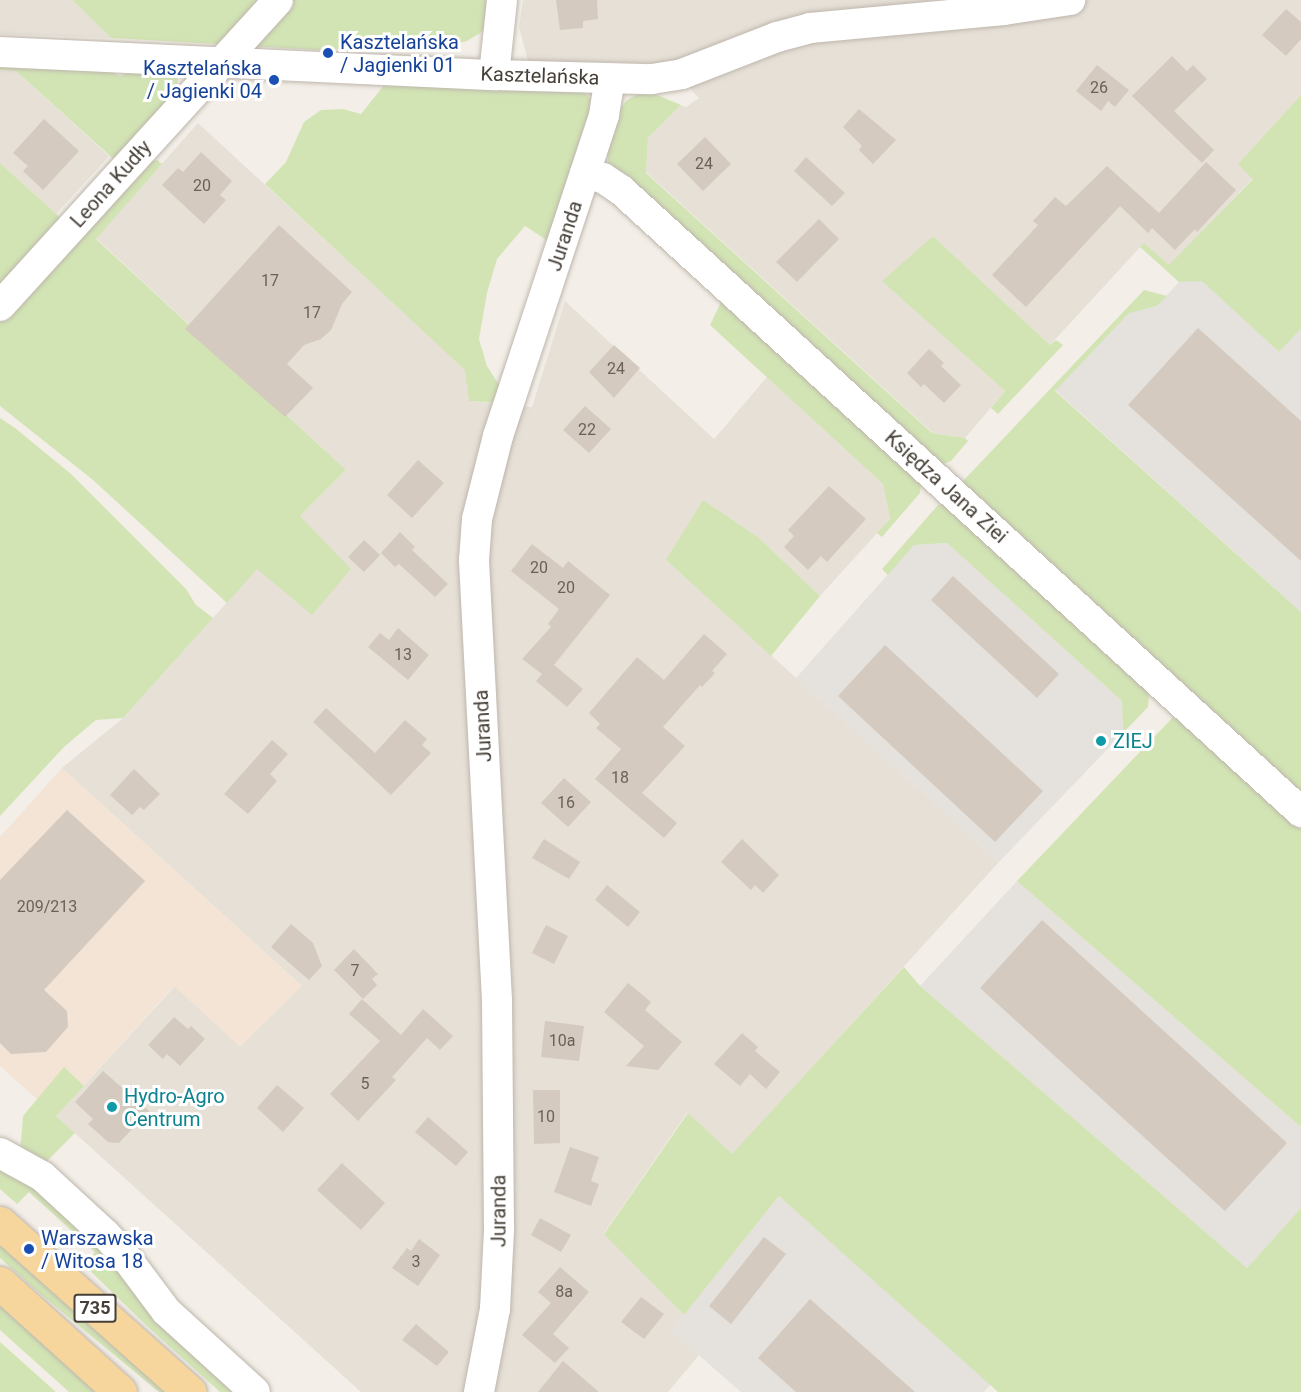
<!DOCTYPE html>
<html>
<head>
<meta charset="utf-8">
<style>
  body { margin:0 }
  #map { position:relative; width:1301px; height:1392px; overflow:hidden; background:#f3efe8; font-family:Roboto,sans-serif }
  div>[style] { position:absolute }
  .residential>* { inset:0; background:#e6e0d7 }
  .commercial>* { inset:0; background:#f3e4d5 }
  .industrial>* { inset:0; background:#e5e1dd }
  .green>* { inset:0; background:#d2e4b4 }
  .building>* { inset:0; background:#d4cabf }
  .roads { filter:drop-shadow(0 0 2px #beb6ac) drop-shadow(0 0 2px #beb6ac) }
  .minor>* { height:30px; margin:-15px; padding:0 15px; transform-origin:15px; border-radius:15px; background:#fff }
  .major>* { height:33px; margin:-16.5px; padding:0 16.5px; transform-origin:16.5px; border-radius:16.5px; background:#f7d69e }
  .dots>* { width:16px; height:16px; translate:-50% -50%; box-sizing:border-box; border:3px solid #fff; border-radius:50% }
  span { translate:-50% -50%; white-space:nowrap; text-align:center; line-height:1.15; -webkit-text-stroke:6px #fff; paint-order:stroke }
  .number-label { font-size:16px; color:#6a6259 }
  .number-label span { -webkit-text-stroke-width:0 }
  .shield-label span { padding:2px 4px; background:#fff; border:2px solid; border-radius:4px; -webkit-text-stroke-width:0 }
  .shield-label { font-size:18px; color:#463f37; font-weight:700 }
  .transit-label { font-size:20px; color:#164399 }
  .left { translate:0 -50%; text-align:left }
  .right { translate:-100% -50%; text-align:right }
  .street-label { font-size:20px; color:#463f37 }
  .culture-label { font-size:20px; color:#0d838f }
</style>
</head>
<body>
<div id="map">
  <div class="residential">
    <i style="clip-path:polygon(0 0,72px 0,111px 38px,0 34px)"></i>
    <i style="clip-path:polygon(523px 0,1301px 0,1301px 95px,1238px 164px,1253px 178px,1169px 266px,1144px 243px,1050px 345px,933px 236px,883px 281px,1005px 391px,965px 438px,933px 433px,646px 172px,648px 138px,681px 105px,686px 107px,699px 98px,665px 63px,528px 61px,519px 27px)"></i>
    <i style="clip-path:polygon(0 70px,16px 71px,109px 156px,56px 214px,0 163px)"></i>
    <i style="clip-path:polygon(198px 123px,466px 370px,469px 401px,532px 407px,565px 301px,714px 439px,767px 377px,883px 484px,890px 519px,820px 596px,759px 538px,666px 560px,999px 862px,732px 1155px,687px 1113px,604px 1233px,684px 1315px,671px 1331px,699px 1355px,668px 1392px,361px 1392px,56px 1116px,175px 986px,302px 986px,62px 768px,123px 718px,257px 569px,300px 516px,346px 470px,96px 238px)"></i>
  </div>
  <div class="commercial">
    <i style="clip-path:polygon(62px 768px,302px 986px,240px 1047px,174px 986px,56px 1116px,0 1066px,0 837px)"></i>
  </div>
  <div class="industrial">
    <i style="clip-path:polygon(1202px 280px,1279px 352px,1301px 329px,1301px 612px,1055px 390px,1129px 312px,1157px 306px,1179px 282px)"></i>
    <i style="clip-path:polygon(947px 543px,1122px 701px,1123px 733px,999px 862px,796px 678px,914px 545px)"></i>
    <i style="clip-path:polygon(1017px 881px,1301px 1127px,1301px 1208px,1247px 1268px,920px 986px)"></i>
    <i style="clip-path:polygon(779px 1196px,991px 1384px,984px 1392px,741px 1392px,671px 1331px)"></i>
  </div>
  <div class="green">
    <i style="clip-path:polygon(72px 0,492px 0,491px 15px,482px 32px,467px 41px,451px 45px,418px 44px,319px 50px,111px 38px)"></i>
    <i style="clip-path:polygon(0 65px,103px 69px,120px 76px,139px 69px,162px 69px,178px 78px,176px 99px,119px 164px,16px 71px,0 70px)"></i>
    <i style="clip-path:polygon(393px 74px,581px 89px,590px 98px,594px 111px,548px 241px,525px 226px,497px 259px,487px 293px,479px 339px,487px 366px,499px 385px,499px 403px,469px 401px,465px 370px,265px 184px,286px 162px,304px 122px,321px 110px,343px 109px,361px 114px)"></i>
    <i style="clip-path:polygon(652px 93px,681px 105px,648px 138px,646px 173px,932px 433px,965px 438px,968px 441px,951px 461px,943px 464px,934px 463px,615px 171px,608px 162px,606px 145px,620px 109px,627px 100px,638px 94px)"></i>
    <i style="clip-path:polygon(1301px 95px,1301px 329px,1279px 352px,1202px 281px,1179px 282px,1140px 247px,1144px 243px,1169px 265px,1253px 179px,1238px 164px)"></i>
    <i style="clip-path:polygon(157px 160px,162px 164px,96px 239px,346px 470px,300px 516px,351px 569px,312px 615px,257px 569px,227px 603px,93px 480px,0 406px,0 316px,149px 162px)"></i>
    <i style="clip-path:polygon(0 163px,64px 221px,0 287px)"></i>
    <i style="clip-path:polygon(933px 236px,1050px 345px,1056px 340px,1063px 345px,998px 414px,991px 408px,1005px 391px,882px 281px)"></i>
    <i style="clip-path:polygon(1144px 290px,1167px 296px,1157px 306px,1129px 313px,1055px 391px,1301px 612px,1301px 796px,962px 488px,964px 480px)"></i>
    <i style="clip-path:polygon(722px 300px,921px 485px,920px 493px,882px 537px,877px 533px,890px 519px,883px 484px,710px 325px)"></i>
    <i style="clip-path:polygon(0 418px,15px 428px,71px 474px,186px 589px,196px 605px,213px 618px,123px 718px,96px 720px,64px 747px,0 816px)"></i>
    <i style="clip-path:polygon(703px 500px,759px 538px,820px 596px,771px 656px,666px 560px)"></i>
    <i style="clip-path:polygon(949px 503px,1149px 691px,1148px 707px,1123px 733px,1122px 701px,947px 543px,914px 545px,888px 575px,882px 569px,938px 505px)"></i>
    <i style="clip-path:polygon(1176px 714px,1301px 829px,1301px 1127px,1017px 881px)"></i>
    <i style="clip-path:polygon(904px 967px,920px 986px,1247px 1268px,1301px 1208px,1301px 1392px,998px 1392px,779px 1196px,684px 1315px,604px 1234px,688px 1113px,732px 1154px)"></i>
    <i style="clip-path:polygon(64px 1067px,84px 1086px,56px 1116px,75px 1133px,46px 1162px,20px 1153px,23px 1116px)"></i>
    <i style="clip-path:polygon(0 1161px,34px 1181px,239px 1392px,220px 1392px,147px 1326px,84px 1265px,95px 1252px,29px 1192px,17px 1204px,0 1189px)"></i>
    <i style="clip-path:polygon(0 1240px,171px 1392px,159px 1392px,38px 1292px,0 1258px)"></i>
    <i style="clip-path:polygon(0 1305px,96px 1392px,69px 1392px,0 1330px)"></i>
    <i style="clip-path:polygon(0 1342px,56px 1392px,0 1392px)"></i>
  </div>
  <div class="building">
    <i style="clip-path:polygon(556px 0,597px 0,598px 19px,583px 21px,583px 28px,560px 30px)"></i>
    <i style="clip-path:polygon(1286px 9px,1301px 22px,1301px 39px,1286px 56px,1262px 35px)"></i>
    <i style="clip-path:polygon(1172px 56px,1187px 71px,1193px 65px,1207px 79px,1174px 111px,1214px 150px,1202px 163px,1132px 96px)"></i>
    <i style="clip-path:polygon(1097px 65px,1129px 90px,1115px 107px,1108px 101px,1101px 111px,1076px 91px)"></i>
    <i style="clip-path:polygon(859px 109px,896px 140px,873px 164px,859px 150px,862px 146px,843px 127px)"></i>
    <i style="clip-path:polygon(44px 119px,79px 151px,43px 190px,23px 171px,28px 166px,13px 153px)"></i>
    <i style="clip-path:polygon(705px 137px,731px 164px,703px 191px,677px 164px)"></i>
    <i style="clip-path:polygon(201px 152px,232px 181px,220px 195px,226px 200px,204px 224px,162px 185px,178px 168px,183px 172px)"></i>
    <i style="clip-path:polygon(806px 157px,845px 193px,832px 206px,794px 171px)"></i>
    <i style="clip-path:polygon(1206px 162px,1236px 190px,1197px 232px,1195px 229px,1175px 250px,1152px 228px,1148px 233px,1120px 206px,1026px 307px,992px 275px,1038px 225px,1033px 221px,1055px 197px,1066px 206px,1107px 166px,1159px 213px)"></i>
    <i style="clip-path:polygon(819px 219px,839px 239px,797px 282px,776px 262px)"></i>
    <i style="clip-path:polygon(279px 225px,352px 292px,342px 304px,331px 330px,321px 339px,304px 345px,287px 364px,313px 388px,285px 417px,185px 329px)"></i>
    <i style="clip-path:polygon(1198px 328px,1301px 421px,1301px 561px,1128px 405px)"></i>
    <i style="clip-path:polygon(614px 345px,640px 368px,614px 398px,589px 372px)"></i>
    <i style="clip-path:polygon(929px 349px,944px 363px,941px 366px,961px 385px,944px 403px,924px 384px,921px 387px,907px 373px)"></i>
    <i style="clip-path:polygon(585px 406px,611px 429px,589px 453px,563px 430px)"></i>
    <i style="clip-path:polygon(418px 460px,444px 483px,412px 518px,387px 495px)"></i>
    <i style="clip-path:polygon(829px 486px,866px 519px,827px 562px,821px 556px,808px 570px,784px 547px,794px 536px,788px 530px)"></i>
    <i style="clip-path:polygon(400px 532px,415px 547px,412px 550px,448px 584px,435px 597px,399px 564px,395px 567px,381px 553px)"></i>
    <i style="clip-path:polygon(364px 540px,380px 555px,364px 572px,348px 557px)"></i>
    <i style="clip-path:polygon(532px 544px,563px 568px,568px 561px,610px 595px,554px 665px,583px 689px,567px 707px,536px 681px,542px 674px,522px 659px,551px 627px,548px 624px,559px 609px,511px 571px)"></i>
    <i style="clip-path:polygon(953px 576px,1059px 674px,1037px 698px,931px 600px)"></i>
    <i style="clip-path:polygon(398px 628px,429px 655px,408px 680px,368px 647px,380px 633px,389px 640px)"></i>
    <i style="clip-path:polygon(704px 634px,727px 654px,712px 671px,715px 673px,702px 687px,700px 685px,663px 727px,685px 746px,642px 793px,677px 823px,664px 838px,595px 779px,621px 749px,596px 728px,600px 724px,589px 713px,637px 657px,664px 680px)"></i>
    <i style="clip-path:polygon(885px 645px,1043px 791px,995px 842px,838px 696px)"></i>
    <i style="clip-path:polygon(326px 708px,375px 753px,405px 720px,427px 739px,422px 745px,431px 753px,391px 795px,313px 722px)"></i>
    <i style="clip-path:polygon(272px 740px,288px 754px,270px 774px,277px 781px,248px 814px,224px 794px)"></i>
    <i style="clip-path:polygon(134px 769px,160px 794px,144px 810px,140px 807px,132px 815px,110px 795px)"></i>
    <i style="clip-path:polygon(564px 778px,591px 802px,568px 827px,541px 803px)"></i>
    <i style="clip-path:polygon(67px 810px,145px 881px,44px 990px,67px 1011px,68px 1027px,46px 1052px,11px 1054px,0 1043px,0 880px)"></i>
    <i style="clip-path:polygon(544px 839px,580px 862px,569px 879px,532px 858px)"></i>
    <i style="clip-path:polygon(742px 839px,779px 875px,763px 893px,755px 885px,751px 890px,721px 862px)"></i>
    <i style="clip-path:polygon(607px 885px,640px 912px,628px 927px,595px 900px)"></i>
    <i style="clip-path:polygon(1042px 920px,1287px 1143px,1225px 1211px,980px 988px)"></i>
    <i style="clip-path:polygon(291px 924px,313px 943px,322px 966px,309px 980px,271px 947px)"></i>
    <i style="clip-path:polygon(546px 925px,568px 936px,554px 964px,532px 953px)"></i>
    <i style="clip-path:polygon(354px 949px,378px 974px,372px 979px,377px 985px,363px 999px,334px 970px)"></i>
    <i style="clip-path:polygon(628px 983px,651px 1002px,645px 1010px,682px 1042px,658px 1070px,626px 1066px,644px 1046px,604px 1012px)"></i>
    <i style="clip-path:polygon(362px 999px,401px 1035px,423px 1009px,453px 1036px,440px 1050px,427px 1038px,392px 1077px,396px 1080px,358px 1121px,330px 1094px,380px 1041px,349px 1014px)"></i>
    <i style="clip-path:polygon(174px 1017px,188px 1029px,191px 1026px,205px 1039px,180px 1066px,167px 1054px,163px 1059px,148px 1045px)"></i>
    <i style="clip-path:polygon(545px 1021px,584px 1026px,579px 1061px,541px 1057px)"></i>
    <i style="clip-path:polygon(742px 1033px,758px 1047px,755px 1051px,780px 1072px,766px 1089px,750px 1074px,740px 1086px,714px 1064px)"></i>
    <i style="clip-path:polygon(103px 1071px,149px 1111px,119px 1143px,108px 1142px,88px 1124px,93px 1119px,75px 1102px)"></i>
    <i style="clip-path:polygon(277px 1085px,304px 1108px,283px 1132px,257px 1108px)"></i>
    <i style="clip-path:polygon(533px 1090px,560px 1090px,560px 1143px,534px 1144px)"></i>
    <i style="clip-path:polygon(428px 1117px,468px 1152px,456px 1166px,415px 1132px)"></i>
    <i style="clip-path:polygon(570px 1147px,599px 1157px,591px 1181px,599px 1184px,591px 1206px,554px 1192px)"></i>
    <i style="clip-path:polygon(342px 1163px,385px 1203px,361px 1230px,317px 1190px)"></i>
    <i style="clip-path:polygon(540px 1218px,571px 1235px,561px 1252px,531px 1235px)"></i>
    <i style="clip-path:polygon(764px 1237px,786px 1254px,731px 1324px,709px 1306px)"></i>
    <i style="clip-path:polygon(419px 1239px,440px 1255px,418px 1286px,392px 1268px,407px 1248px,411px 1251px)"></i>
    <i style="clip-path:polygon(560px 1267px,589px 1292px,553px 1334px,569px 1348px,555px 1363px,522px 1335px,551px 1303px,538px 1292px)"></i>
    <i style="clip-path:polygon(641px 1297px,664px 1314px,644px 1339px,621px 1322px)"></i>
    <i style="clip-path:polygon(810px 1299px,915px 1392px,796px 1392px,758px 1358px)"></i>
    <i style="clip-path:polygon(416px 1324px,449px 1352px,437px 1366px,402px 1340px)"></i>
    <i style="clip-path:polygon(563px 1361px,599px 1392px,538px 1392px)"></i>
  </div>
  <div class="roads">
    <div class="minor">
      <i style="left:0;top:52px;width:495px;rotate:2.7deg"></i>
      <i style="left:494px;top:75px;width:158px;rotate:1.5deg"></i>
      <i style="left:652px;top:79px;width:30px;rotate:-9deg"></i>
      <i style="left:682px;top:74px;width:102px;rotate:-21.3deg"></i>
      <i style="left:777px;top:37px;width:34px;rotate:-15deg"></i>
      <i style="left:810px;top:28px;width:195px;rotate:-5.3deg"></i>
      <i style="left:1004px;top:10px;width:67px;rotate:-8.6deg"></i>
      <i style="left:494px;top:75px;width:75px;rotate:-83.9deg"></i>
      <i style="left:585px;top:173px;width:19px;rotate:16deg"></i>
      <i style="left:603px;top:178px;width:22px;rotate:34deg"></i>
      <i style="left:621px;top:190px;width:922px;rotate:42.45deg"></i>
      <i style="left:0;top:306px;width:413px;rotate:-47.7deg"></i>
      <i style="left:0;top:1153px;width:48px;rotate:28.7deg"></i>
      <i style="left:42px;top:1176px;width:86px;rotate:42.6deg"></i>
      <i style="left:105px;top:1234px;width:25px;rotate:47deg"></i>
      <i style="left:122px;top:1252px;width:74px;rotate:53.3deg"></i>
      <i style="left:166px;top:1311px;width:120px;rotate:42.3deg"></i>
      <i style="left:479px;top:1392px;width:85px;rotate:-79.1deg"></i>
      <i style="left:495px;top:1309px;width:79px;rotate:-87.1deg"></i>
      <i style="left:499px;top:1230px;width:230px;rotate:-90.5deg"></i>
      <i style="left:497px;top:1000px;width:441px;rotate:-93deg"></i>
      <i style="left:474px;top:560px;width:41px;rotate:-85.8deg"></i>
      <i style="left:477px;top:519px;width:86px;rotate:-75.8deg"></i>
      <i style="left:498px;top:436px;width:338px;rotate:-71.7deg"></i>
      <i style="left:604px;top:115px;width:37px;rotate:-81deg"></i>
    </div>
    <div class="major">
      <i style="left:0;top:1223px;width:254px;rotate:41.7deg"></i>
      <i style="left:0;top:1283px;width:162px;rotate:42.2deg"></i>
    </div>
  </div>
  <div class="dots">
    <i style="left:328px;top:53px;background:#1a4fb4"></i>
    <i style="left:274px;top:80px;background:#1a4fb4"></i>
    <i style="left:1101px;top:741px;background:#0f9aa8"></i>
    <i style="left:112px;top:1107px;background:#0f9aa8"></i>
    <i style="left:29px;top:1249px;background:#1a4fb4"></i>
  </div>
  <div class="number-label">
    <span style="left:1099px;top:88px">26</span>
    <span style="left:704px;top:164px">24</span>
    <span style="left:202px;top:186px">20</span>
    <span style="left:270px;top:281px">17</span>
    <span style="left:312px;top:313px">17</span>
    <span style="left:616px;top:369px">24</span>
    <span style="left:587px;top:430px">22</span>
    <span style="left:539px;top:568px">20</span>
    <span style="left:566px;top:588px">20</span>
    <span style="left:403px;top:655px">13</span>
    <span style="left:620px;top:778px">18</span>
    <span style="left:566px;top:803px">16</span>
    <span style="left:47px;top:907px">209/213</span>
    <span style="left:355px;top:971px">7</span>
    <span style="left:562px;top:1041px">10a</span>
    <span style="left:365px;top:1084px">5</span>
    <span style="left:546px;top:1117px">10</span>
    <span style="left:416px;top:1262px">3</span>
    <span style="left:564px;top:1292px">8a</span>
  </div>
  <div class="shield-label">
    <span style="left:95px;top:1308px">735</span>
  </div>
  <div class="transit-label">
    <span class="left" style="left:340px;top:54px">Kasztelańska<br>/ Jagienki 01</span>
    <span class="right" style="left:262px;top:80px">Kasztelańska<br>/ Jagienki 04</span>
    <span class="left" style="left:41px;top:1250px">Warszawska<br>/ Witosa 18</span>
  </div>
  <div class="street-label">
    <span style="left:540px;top:76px;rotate:2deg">Kasztelańska</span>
    <span style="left:111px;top:184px;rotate:-48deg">Leona Kudły</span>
    <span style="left:565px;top:236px;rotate:-72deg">Juranda</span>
    <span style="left:946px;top:487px;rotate:42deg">Księdza Jana Ziei</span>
    <span style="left:483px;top:726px;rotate:-93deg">Juranda</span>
    <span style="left:499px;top:1211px;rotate:-90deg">Juranda</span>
  </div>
  <div class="culture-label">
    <span class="left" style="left:1113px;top:741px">ZIEJ</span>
    <span class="left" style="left:124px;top:1108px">Hydro-Agro<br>Centrum</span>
  </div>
</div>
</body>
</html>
